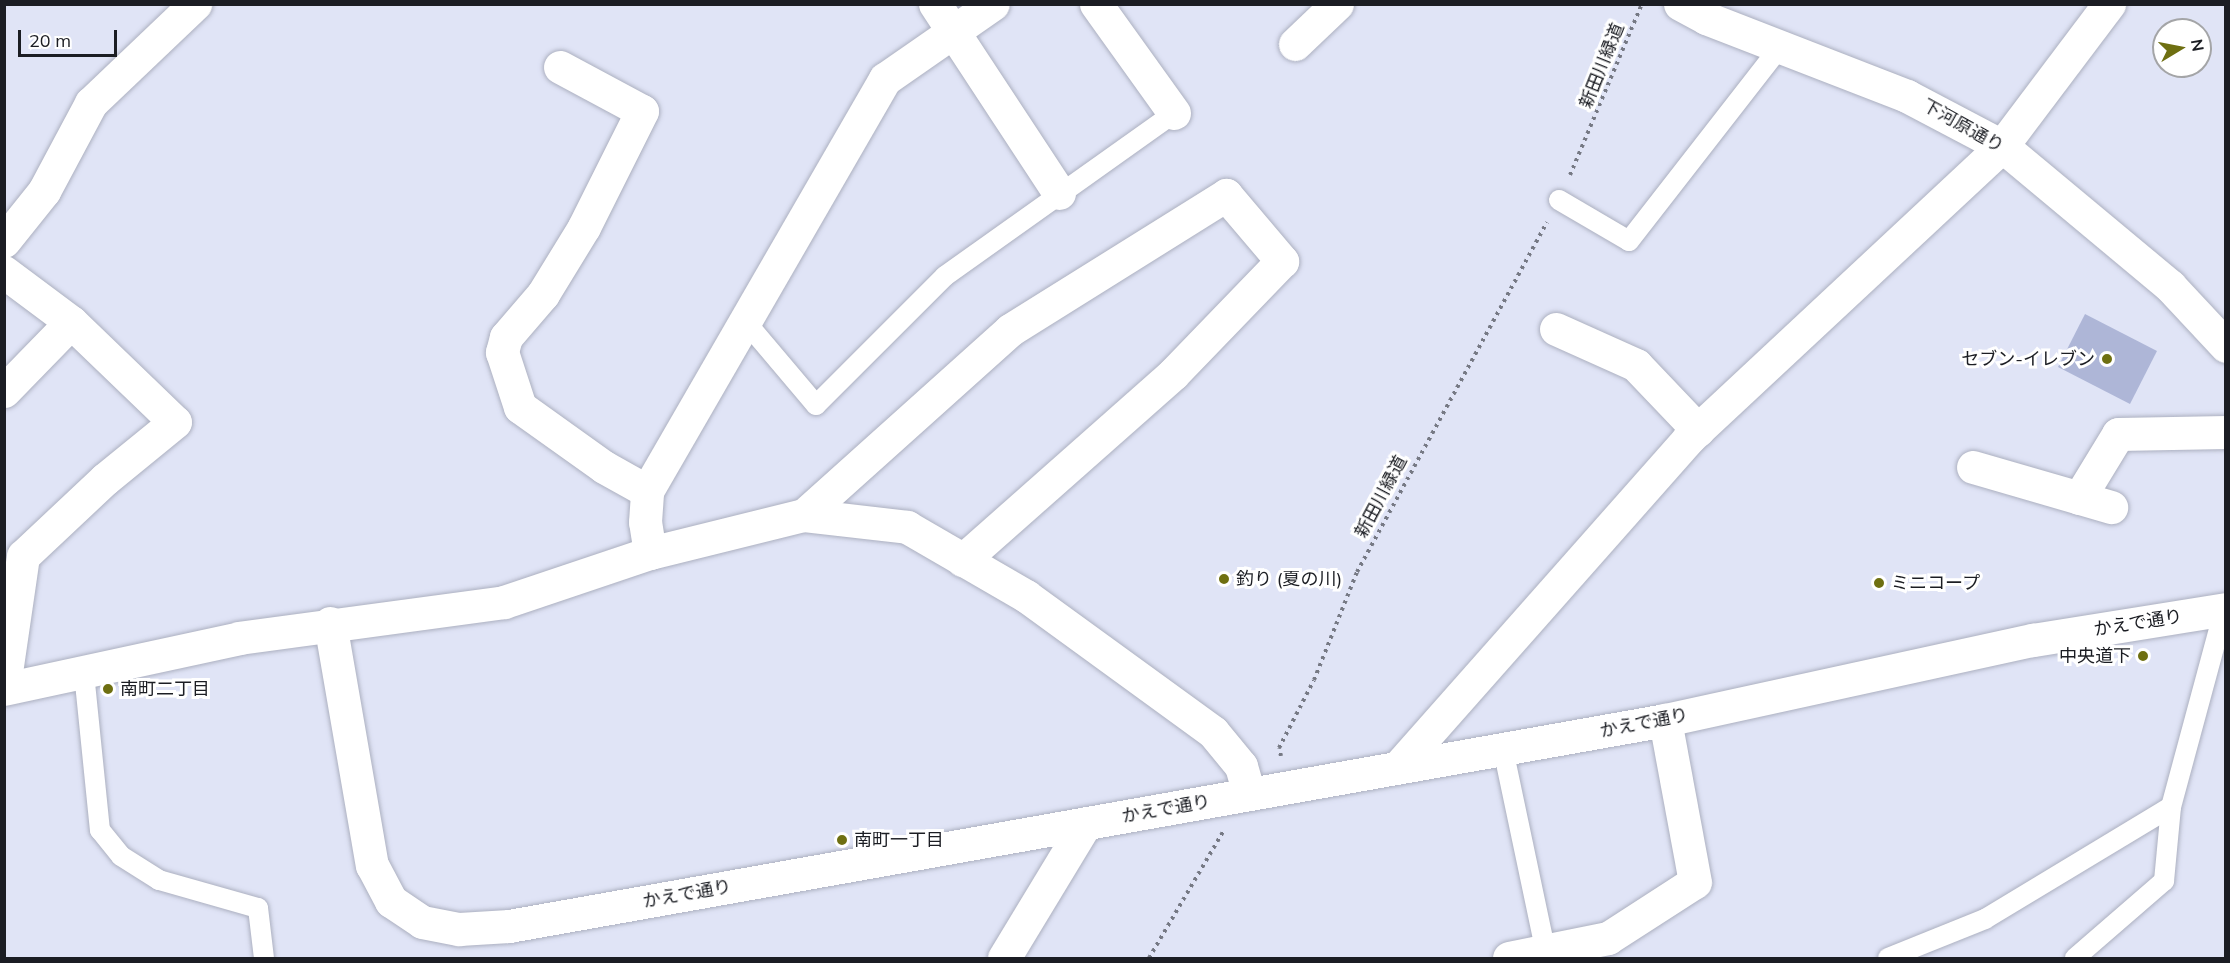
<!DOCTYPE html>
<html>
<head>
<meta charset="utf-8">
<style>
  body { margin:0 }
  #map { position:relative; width:2230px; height:963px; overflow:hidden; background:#e0e4f6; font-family:Mulish,"Noto Sans JP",sans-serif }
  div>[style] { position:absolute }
  .building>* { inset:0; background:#aeb6d7 }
  .path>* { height:4px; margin-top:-2px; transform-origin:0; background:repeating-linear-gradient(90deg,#767984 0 3px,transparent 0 7.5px) }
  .roads { filter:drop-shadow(0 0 2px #acb0c0) drop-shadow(0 0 2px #acb0c0) }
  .lane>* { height:20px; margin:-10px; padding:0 10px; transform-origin:10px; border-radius:10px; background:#fff }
  .street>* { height:33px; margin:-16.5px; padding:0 16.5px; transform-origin:16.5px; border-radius:16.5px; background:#fff }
  .secondary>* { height:33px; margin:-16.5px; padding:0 16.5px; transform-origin:16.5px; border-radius:16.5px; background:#fff }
  .dots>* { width:16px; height:16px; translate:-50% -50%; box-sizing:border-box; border:3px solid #fff; border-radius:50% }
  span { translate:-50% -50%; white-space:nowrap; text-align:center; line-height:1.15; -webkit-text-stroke:6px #fff; paint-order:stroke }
  .street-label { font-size:18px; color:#1b1d23 }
  .poi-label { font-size:18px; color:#1b1d23 }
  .right { translate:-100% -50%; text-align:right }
  .left { translate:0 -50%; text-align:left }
  .frame { position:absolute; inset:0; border:6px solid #1b1d23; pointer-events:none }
  .north { position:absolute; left:2152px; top:18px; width:60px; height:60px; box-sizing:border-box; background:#fff; border:2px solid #a4a5a7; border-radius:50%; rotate:80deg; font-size:16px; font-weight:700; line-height:24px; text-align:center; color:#1b1d23 }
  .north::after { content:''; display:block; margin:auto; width:21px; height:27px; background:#6e6f11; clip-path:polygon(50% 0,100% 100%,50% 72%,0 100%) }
  .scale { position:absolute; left:18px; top:30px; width:99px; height:27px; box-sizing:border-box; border:3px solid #1b1d23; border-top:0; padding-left:8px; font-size:18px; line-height:21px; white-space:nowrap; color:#1b1d23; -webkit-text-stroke:4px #fff; paint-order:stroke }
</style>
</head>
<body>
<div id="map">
  <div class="building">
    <i style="clip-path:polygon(2085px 314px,2157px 351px,2130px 404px,2058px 367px)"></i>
  </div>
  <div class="path">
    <i style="left:1570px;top:175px;width:186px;rotate:-67.2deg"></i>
    <i style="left:1281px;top:756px;width:8px;rotate:-104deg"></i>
    <i style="left:1279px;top:748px;width:76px;rotate:-62.8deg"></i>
    <i style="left:1314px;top:680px;width:116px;rotate:-68.3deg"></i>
    <i style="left:1357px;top:572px;width:398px;rotate:-61.5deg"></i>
    <i style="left:1149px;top:958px;width:146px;rotate:-59.6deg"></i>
  </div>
  <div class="roads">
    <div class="lane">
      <i style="left:1559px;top:200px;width:81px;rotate:30.4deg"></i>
      <i style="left:1629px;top:241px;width:246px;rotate:-52.1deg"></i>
      <i style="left:745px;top:321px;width:110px;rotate:49.8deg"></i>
      <i style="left:816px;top:405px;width:182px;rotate:-45deg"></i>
      <i style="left:945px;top:276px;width:281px;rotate:-35.4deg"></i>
      <i style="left:84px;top:673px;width:158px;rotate:84.2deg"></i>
      <i style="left:100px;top:830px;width:33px;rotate:51deg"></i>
      <i style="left:121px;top:856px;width:45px;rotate:32.3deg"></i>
      <i style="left:159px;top:880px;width:103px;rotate:15.8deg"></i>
      <i style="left:258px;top:908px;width:50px;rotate:83.2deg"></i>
      <i style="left:1503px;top:749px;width:214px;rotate:78.1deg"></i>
      <i style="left:1888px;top:958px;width:105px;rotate:-21.9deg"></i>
      <i style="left:1985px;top:919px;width:217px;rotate:-31.1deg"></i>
      <i style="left:2075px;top:958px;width:118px;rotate:-40.9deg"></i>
      <i style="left:2164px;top:881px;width:74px;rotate:-84.6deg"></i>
      <i style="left:2171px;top:807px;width:204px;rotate:-74.9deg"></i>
    </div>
    <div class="street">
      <i style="left:935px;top:4px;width:226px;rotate:56.7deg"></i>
      <i style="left:1096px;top:4px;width:134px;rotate:54.4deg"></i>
      <i style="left:1680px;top:4px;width:30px;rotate:28deg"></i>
      <i style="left:1706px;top:18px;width:216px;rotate:21.2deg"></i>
      <i style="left:1907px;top:96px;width:107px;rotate:27.8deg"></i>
      <i style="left:2002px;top:146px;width:219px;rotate:39.8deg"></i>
      <i style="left:2170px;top:286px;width:82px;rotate:47deg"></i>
      <i style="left:1295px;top:44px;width:58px;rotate:-43.6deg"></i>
      <i style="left:560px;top:67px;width:93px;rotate:28.2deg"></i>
      <i style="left:642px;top:111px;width:130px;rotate:116.6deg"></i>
      <i style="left:584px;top:227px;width:79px;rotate:121.5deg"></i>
      <i style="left:543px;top:294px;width:57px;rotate:130.7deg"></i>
      <i style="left:506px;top:337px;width:16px;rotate:105deg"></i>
      <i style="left:502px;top:352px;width:58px;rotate:71.9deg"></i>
      <i style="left:520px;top:407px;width:103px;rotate:35.5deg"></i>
      <i style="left:604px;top:467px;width:49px;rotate:29.2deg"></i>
      <i style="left:4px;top:241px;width:64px;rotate:-51.3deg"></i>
      <i style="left:44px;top:191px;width:100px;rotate:-61.9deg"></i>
      <i style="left:91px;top:103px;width:144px;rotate:-43.6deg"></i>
      <i style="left:4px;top:272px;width:84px;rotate:36.7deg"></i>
      <i style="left:71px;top:322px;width:144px;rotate:43.9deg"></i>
      <i style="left:175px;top:422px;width:90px;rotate:140.8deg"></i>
      <i style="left:105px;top:479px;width:112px;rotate:136.8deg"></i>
      <i style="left:23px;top:556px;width:131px;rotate:98.3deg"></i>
      <i style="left:1556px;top:329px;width:88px;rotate:24.2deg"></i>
      <i style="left:1636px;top:365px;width:90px;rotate:46.4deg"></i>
      <i style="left:4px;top:391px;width:96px;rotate:-45.8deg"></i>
      <i style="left:1973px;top:467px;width:144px;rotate:16.2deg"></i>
      <i style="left:2079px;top:498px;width:75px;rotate:-58.6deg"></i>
      <i style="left:2118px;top:434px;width:108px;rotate:-1.1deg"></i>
      <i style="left:804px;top:515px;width:277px;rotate:-41.9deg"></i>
      <i style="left:1010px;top:330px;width:255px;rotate:-32deg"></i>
      <i style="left:1226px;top:195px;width:87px;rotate:49.7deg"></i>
      <i style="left:1282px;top:261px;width:157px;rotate:134deg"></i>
      <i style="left:1173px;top:374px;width:281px;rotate:138.5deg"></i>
      <i style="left:650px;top:553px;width:31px;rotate:-99deg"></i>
      <i style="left:645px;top:522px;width:31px;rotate:-86deg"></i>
      <i style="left:647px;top:491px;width:476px;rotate:-60deg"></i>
      <i style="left:885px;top:79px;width:131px;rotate:-34.8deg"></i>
      <i style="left:4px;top:689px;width:240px;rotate:-12.2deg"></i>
      <i style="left:239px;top:638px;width:267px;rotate:-7.7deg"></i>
      <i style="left:504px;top:602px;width:154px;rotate:-18.6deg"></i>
      <i style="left:650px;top:553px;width:159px;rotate:-13.9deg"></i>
      <i style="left:804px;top:515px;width:104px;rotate:6.6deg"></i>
      <i style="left:907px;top:527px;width:138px;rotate:30.1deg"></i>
      <i style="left:1026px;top:596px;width:231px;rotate:36deg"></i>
      <i style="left:1213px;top:732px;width:44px;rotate:50.5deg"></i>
      <i style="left:1241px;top:766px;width:29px;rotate:74deg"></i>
      <i style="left:1398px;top:767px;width:438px;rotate:-48.5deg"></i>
      <i style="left:1688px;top:439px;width:429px;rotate:-43deg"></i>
      <i style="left:2002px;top:146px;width:178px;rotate:-53deg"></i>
      <i style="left:1004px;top:958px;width:157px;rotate:-58.8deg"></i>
      <i style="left:1509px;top:958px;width:101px;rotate:-11.4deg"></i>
      <i style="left:1608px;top:938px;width:103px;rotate:-32.8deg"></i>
      <i style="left:1695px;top:882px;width:165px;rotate:-100.5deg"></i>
    </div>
    <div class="secondary">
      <i style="left:330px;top:623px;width:246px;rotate:80.2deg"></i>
      <i style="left:372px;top:865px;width:41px;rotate:62.2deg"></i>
      <i style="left:391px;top:901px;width:37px;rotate:34deg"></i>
      <i style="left:422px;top:922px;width:38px;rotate:11deg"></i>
      <i style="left:459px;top:929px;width:50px;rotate:-3.4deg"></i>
      <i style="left:509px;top:926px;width:1174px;rotate:-10.1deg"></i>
      <i style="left:1665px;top:720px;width:377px;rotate:-12.3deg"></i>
      <i style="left:2033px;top:640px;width:195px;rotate:-9.1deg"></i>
    </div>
  </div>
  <div class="dots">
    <i style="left:2107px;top:359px;background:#6e6f11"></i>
    <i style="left:1224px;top:579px;background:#6e6f11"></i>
    <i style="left:1879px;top:583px;background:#6e6f11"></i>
    <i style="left:2143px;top:656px;background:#6e6f11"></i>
    <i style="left:108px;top:689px;background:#6e6f11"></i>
    <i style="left:842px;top:840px;background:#6e6f11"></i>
  </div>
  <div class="street-label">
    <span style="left:1602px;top:66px;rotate:-68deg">新田川緑道</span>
    <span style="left:1963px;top:126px;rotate:29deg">下河原通り</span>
    <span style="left:1381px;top:497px;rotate:-62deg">新田川緑道</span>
    <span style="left:2138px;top:623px;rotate:-9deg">かえで通り</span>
    <span style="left:1644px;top:723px;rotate:-11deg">かえで通り</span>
    <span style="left:1166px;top:809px;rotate:-10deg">かえで通り</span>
    <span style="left:687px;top:894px;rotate:-10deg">かえで通り</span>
  </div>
  <div class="poi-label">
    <span class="right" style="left:2095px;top:359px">セブン-イレブン</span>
    <span class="left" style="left:1236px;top:579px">釣り (夏の川)</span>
    <span class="left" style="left:1891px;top:583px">ミニコープ</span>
    <span class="right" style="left:2131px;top:656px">中央道下</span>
    <span class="left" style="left:120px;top:689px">南町二丁目</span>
    <span class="left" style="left:854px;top:840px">南町一丁目</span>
  </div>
  <div class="frame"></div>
  <div class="north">N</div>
  <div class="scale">20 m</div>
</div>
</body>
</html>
